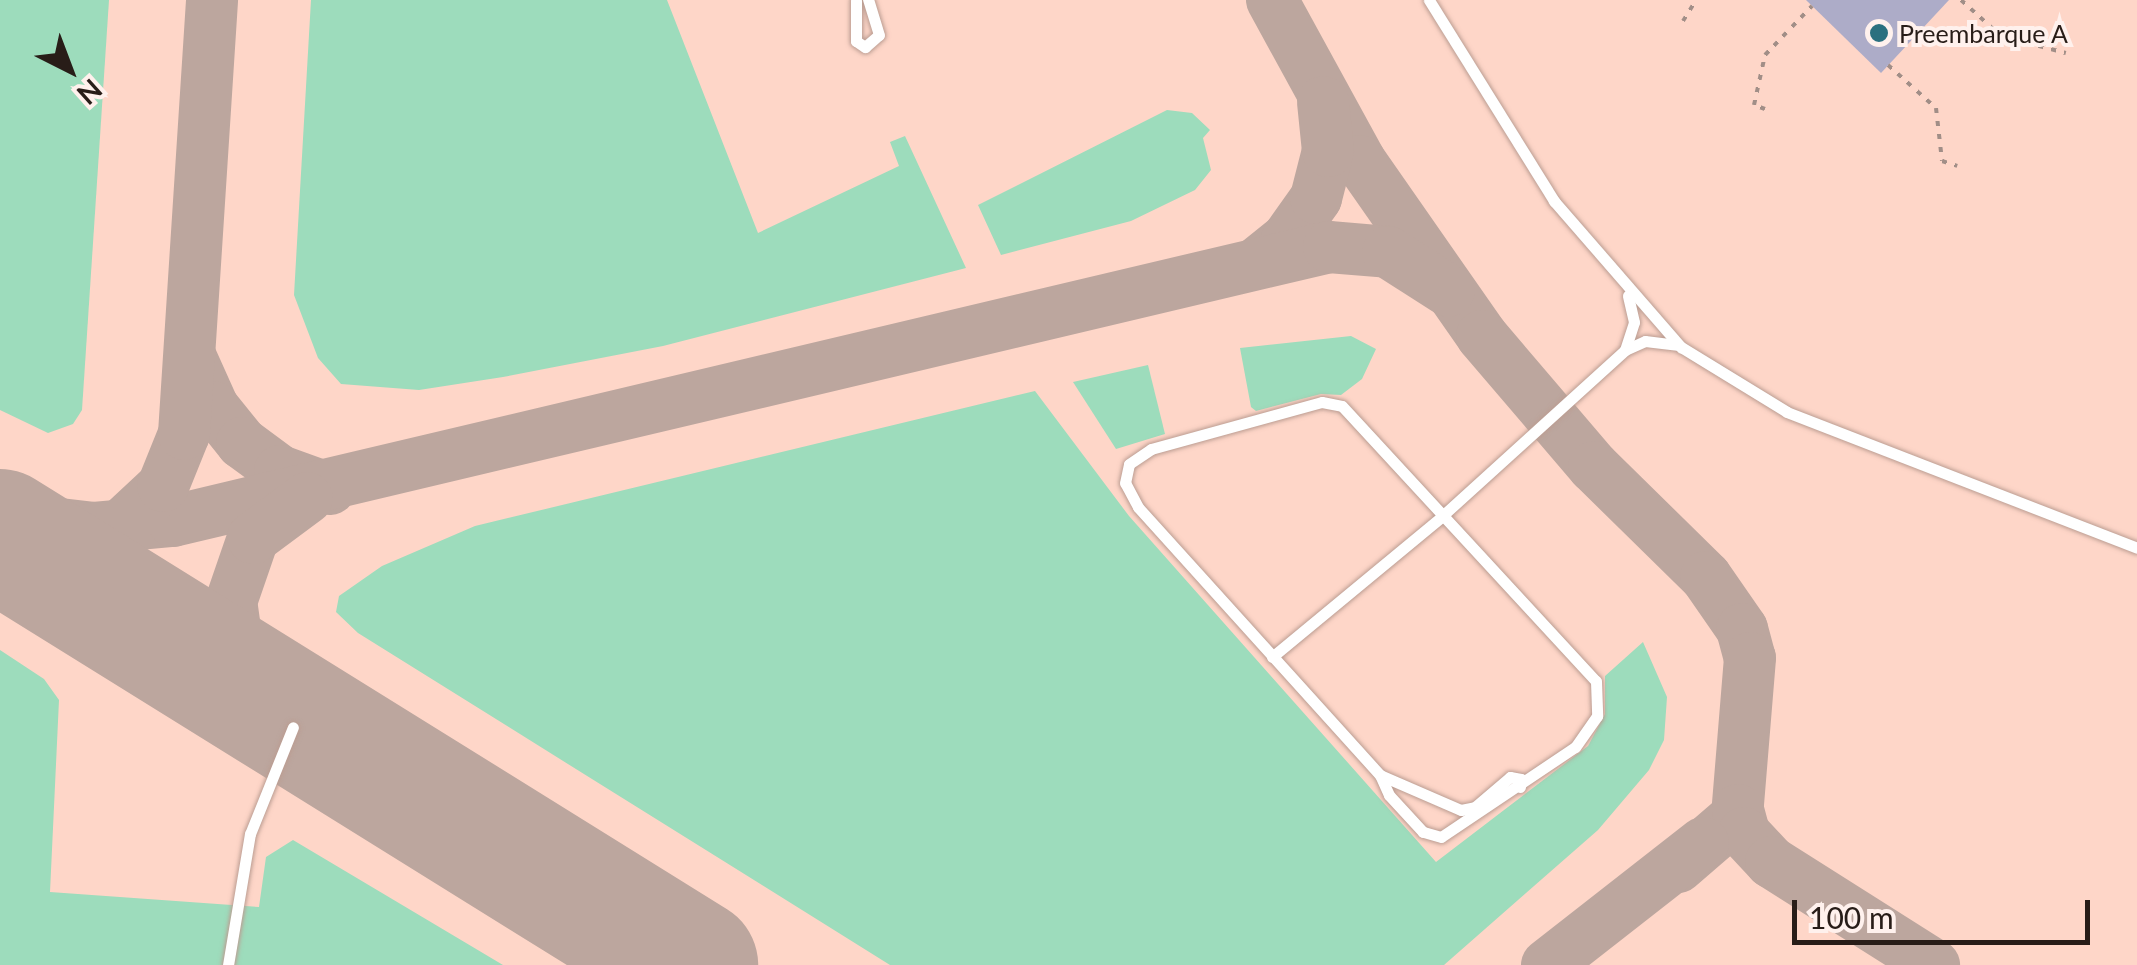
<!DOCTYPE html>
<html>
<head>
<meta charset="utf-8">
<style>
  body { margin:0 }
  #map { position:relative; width:2137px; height:965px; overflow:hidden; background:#fbe1d8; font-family:Lato,sans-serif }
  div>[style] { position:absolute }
  .built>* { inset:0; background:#fed6c8 }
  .green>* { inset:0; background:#9ddcbc }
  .taxiway>* { height:52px; margin:-26px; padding:0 26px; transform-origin:26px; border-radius:26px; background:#bca69e }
  .runway>* { height:132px; margin:-66px; padding:0 66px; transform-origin:66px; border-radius:66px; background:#bca69e }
  .building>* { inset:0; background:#adacc8 }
  .path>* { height:4px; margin-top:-2px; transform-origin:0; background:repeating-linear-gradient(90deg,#a18e87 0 5px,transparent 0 13px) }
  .roads { filter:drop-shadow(0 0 2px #bb9d92) drop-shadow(0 0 2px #bb9d92) }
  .service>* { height:11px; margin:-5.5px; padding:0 5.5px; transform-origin:5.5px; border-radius:5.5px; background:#fff }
  .dots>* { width:28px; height:28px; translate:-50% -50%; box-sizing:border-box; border:5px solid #fff1ed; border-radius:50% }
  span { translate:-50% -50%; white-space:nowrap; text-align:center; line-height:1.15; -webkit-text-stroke:8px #fff1ed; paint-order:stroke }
  .poi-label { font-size:25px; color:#281d18 }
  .left { translate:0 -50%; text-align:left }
  .north { position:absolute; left:20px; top:20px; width:100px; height:100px; -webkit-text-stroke:8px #fff1ed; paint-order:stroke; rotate:138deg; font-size:28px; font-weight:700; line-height:40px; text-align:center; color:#281d18 }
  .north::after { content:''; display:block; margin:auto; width:35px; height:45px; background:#281d18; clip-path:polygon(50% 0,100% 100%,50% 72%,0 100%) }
  .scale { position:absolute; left:1792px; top:900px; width:298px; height:45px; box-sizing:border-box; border:5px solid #281d18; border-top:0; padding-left:12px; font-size:30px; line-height:35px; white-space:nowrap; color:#281d18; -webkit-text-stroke:8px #fff1ed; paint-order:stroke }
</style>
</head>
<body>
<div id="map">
  <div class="built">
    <i style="clip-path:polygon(0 0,2137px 0,2137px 965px,0 965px)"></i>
  </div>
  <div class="green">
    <i style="clip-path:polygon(0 0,109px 0,82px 410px,73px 424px,48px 433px,0 410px)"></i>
    <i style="clip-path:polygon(311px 0,667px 0,758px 233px,899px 166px,890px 142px,905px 136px,966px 268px,663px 346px,503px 377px,419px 390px,341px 384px,318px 358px,294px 295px)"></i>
    <i style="clip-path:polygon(1167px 110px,1192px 113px,1210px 130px,1203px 138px,1211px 170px,1195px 190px,1131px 221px,1001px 255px,978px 205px)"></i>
    <i style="clip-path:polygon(1351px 336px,1376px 349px,1362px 379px,1341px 395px,1321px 394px,1256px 411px,1251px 407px,1240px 348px)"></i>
    <i style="clip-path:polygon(1148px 365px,1165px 434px,1116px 449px,1073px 382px)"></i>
    <i style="clip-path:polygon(1035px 391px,1129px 516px,1436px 862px,1588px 746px,1605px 714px,1605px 676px,1643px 642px,1667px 697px,1664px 740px,1649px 770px,1598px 830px,1444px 965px,890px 965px,358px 633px,336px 612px,339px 596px,382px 566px,475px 526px)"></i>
    <i style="clip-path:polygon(0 650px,44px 679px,59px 700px,50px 892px,259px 907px,266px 857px,293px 840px,503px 965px,0 965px)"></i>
  </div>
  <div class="taxiway">
    <i style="left:1272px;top:0;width:183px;rotate:61.3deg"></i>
    <i style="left:1360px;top:161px;width:213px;rotate:55.1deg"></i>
    <i style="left:1482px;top:336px;width:172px;rotate:49.5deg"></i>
    <i style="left:1594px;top:467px;width:157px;rotate:44.5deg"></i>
    <i style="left:1706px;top:577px;width:63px;rotate:55.3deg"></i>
    <i style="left:1742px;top:629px;width:30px;rotate:75deg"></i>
    <i style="left:1750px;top:658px;width:159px;rotate:94.7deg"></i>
    <i style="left:1737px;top:816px;width:78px;rotate:139.2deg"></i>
    <i style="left:1257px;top:263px;width:38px;rotate:-39deg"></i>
    <i style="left:1287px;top:239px;width:50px;rotate:-54.7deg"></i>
    <i style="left:1316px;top:198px;width:49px;rotate:-75.7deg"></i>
    <i style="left:1328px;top:151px;width:49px;rotate:-95.8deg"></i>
    <i style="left:191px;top:358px;width:54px;rotate:65.8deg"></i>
    <i style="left:213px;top:407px;width:46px;rotate:51.1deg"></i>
    <i style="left:242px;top:443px;width:47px;rotate:36.4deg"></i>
    <i style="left:280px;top:471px;width:53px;rotate:19.8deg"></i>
    <i style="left:0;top:517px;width:95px;rotate:6.7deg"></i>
    <i style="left:94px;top:528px;width:79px;rotate:-5.1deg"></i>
    <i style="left:173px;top:521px;width:1188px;rotate:-13.33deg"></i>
    <i style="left:1329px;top:247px;width:59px;rotate:4.8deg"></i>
    <i style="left:1388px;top:252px;width:72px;rotate:32.6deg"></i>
    <i style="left:118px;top:528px;width:62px;rotate:-43deg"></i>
    <i style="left:163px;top:486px;width:56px;rotate:-68deg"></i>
    <i style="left:184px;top:434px;width:435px;rotate:-86.3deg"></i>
    <i style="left:282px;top:695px;width:36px;rotate:-144deg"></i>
    <i style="left:253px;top:674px;width:42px;rotate:-114.1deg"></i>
    <i style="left:236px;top:636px;width:34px;rotate:-98deg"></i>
    <i style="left:231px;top:602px;width:68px;rotate:-71deg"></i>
    <i style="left:253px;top:538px;width:67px;rotate:-36.5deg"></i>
    <i style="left:1738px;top:810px;width:24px;rotate:75deg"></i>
    <i style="left:1744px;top:833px;width:40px;rotate:47deg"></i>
    <i style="left:1771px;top:862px;width:193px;rotate:32.3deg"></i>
    <i style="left:1547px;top:965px;width:198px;rotate:-38deg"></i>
  </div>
  <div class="runway">
    <i style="left:0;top:535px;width:815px;rotate:31.86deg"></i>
  </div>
  <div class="building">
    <i style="clip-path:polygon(1806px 0,1949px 0,1881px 73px)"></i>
  </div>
  <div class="path">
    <i style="left:1961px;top:0;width:54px;rotate:42deg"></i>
    <i style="left:2001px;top:36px;width:67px;rotate:14.7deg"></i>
    <i style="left:1683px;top:21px;width:25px;rotate:-58deg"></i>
    <i style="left:1888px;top:65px;width:64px;rotate:41.9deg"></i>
    <i style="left:1936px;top:108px;width:53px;rotate:83.5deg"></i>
    <i style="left:1942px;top:161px;width:16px;rotate:18deg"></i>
    <i style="left:1765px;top:109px;width:12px;rotate:-160deg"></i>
    <i style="left:1754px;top:105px;width:51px;rotate:-77.6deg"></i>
    <i style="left:1765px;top:55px;width:68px;rotate:-46.2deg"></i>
  </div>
  <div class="roads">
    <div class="service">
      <i style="left:856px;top:0;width:41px;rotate:90deg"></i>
      <i style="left:856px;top:41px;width:11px;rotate:34deg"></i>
      <i style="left:865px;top:47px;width:18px;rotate:-41deg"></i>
      <i style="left:879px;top:35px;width:37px;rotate:-107deg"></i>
      <i style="left:1429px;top:0;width:237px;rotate:58.1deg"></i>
      <i style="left:1554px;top:201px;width:194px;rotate:49deg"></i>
      <i style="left:1681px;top:347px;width:124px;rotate:31.5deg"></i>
      <i style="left:1787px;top:412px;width:375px;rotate:21.2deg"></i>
      <i style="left:1625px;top:350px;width:29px;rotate:-72deg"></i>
      <i style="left:1634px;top:322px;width:27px;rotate:-103deg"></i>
      <i style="left:1322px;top:402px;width:20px;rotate:11deg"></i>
      <i style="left:1342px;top:406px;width:374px;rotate:47.3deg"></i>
      <i style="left:1596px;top:681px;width:35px;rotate:88deg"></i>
      <i style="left:1597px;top:716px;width:38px;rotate:125deg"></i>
      <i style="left:1575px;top:747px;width:161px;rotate:146.1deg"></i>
      <i style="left:1441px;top:837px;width:19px;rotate:-164deg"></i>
      <i style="left:1423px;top:832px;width:50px;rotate:-132.6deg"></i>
      <i style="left:1389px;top:795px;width:22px;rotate:-114deg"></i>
      <i style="left:1380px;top:775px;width:361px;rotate:-132.1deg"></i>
      <i style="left:1138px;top:507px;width:27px;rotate:-118deg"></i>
      <i style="left:1125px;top:483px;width:19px;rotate:-78deg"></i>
      <i style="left:1129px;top:464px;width:27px;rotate:-34deg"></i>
      <i style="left:1151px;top:449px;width:177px;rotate:-15.4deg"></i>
      <i style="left:1272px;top:657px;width:219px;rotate:-39.6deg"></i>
      <i style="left:1441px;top:517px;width:248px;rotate:-42.2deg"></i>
      <i style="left:1625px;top:350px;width:22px;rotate:-24deg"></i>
      <i style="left:1645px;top:341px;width:32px;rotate:7deg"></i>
      <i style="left:1380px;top:775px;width:88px;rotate:23.4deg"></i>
      <i style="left:1461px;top:810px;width:14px;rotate:-12deg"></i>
      <i style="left:1475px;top:807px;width:46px;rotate:-40.6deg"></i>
      <i style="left:1510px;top:777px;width:11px;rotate:10deg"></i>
      <i style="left:1521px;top:779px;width:8px;rotate:97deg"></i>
      <i style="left:228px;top:965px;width:133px;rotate:-80.5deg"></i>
      <i style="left:250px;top:834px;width:115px;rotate:-68.1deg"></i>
    </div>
  </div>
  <div class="dots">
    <i style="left:1879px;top:33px;background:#2b707f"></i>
  </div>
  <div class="poi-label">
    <span class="left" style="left:1899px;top:33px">Preembarque A</span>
  </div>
  <div class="north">N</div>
  <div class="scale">100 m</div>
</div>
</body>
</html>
